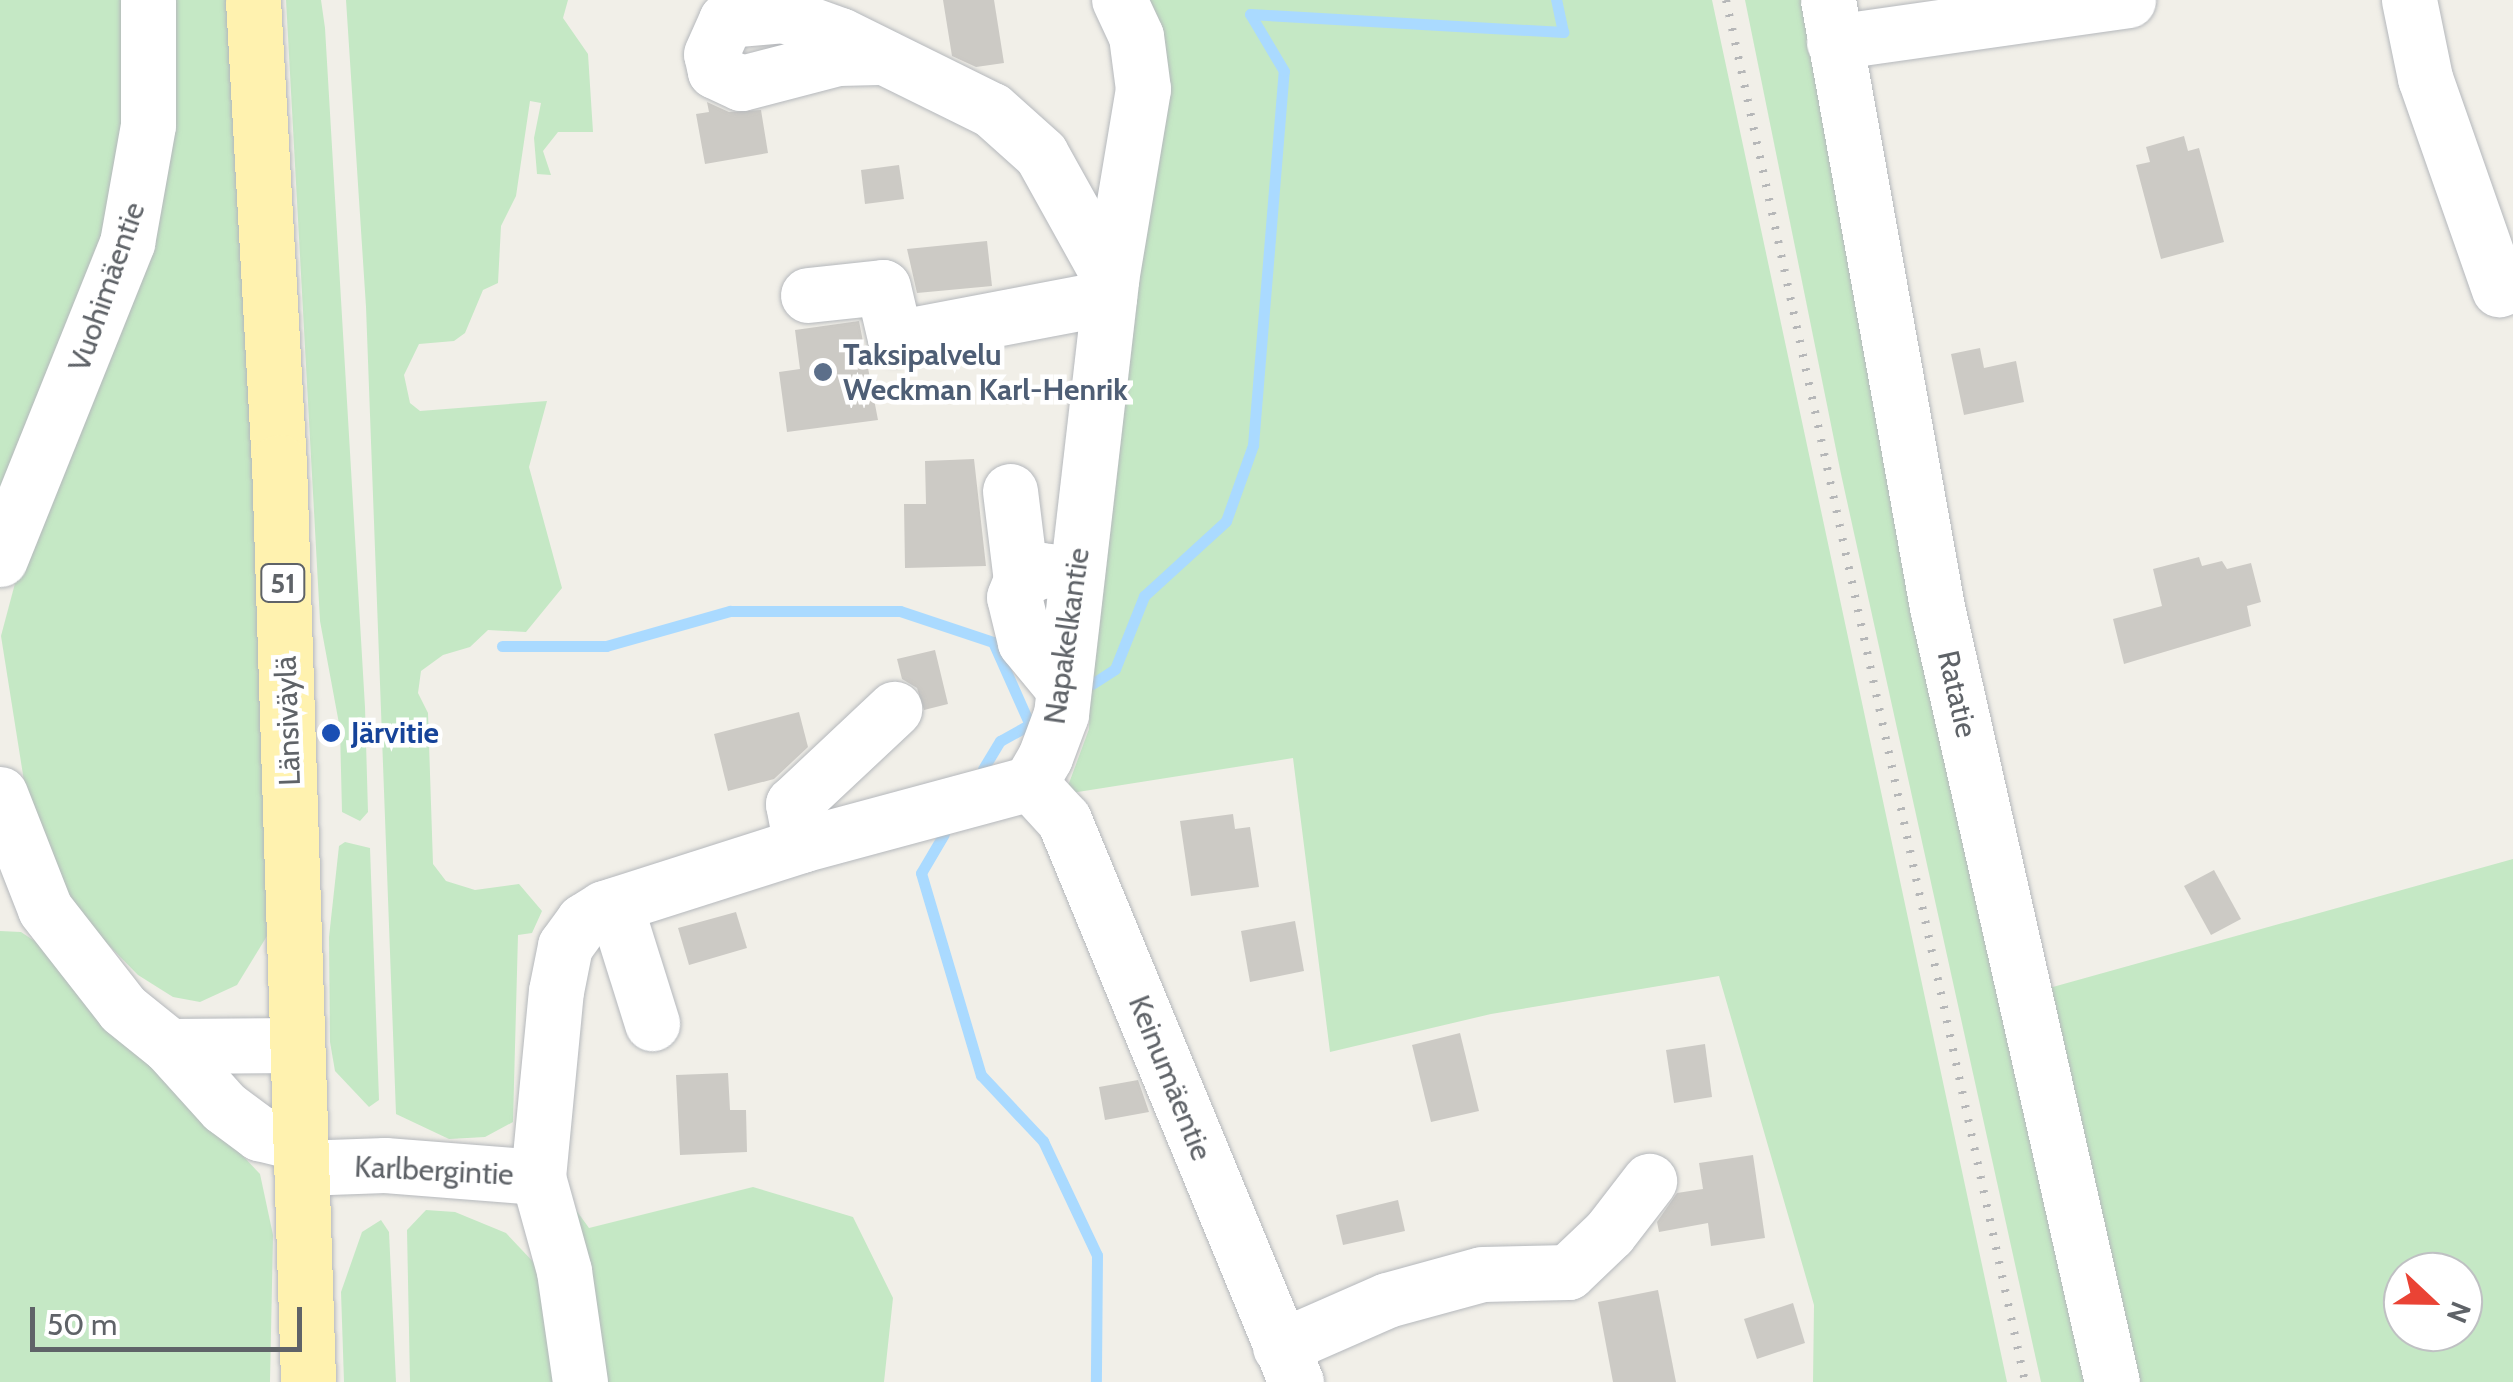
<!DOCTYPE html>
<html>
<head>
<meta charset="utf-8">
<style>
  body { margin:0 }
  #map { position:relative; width:2513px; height:1382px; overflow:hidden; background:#f1efe8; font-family:Cabin,sans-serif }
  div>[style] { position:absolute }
  .green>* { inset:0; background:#c5e8c5 }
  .stream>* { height:11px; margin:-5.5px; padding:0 5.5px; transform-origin:5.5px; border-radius:5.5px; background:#aadaff }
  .building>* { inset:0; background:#cccac5 }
  .roads { filter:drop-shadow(0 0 2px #b5b8bc) drop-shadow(0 0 2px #b5b8bc) }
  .minor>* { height:55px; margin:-27.5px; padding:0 27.5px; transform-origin:27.5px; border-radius:27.5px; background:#fff }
  .major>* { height:55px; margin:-27.5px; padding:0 27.5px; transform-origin:27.5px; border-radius:27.5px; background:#fff2af }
  .rail>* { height:8px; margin-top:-4px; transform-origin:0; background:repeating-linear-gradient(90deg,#b6b7b8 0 2.5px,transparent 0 14.5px) }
  .dots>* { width:28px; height:28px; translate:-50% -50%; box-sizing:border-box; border:5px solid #fff; border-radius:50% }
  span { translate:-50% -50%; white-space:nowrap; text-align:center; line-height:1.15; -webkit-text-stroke:9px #fff; paint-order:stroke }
  .shield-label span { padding:2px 8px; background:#fff; border:2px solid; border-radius:8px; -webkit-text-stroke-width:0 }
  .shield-label { font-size:28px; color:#5f6368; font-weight:700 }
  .street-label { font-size:30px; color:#5f6368 }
  .service-label { font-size:30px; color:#4e5e75; font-weight:700 }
  .left { translate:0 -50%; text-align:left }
  .transit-label { font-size:30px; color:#164399; font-weight:700 }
  .north { position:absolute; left:2383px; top:1252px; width:100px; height:100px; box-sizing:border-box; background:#fff; border:2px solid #bfc1c3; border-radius:50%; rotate:112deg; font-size:28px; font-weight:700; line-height:40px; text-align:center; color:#5f6368 }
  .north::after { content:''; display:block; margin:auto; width:35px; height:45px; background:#ea4335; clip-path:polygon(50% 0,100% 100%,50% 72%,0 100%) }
  .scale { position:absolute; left:30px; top:1307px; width:272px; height:45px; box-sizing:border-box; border:5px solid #5f6368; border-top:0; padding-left:12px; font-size:30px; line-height:35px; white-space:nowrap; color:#5f6368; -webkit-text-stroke:8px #fff; paint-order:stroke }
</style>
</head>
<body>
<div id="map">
  <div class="green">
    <i style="clip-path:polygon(0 0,135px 0,114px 215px,0 507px)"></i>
    <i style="clip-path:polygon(170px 0,227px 0,255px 472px,267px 936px,237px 985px,200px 1002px,173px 997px,138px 975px,82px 918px,54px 874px,24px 781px,1px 636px)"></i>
    <i style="clip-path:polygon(286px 0,321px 0,325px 28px,365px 707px,368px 812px,360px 821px,342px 812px,340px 729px,320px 621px)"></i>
    <i style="clip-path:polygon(346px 0,568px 0,563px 18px,588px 54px,593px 132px,558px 132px,543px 151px,551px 175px,537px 174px,534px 138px,541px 103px,530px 101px,516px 196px,501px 226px,498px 283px,483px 290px,465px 333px,454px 341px,419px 344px,404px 375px,410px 403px,420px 411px,547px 401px,529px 467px,562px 588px,526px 632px,488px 630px,470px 647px,443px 655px,421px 671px,418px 693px,428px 713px,433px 864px,446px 881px,475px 890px,519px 884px,542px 911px,532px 933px,518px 935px,513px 1122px,485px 1137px,449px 1139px,396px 1114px,366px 307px)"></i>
    <i style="clip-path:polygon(1148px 0,1712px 0,2007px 1382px,1813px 1382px,1814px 1305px,1719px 976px,1491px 1014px,1330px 1052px,1293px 758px,1065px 794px,1089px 729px,1095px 559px)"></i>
    <i style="clip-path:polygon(1745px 0,1819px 0,2106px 1382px,2041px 1382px,1841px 474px)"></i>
    <i style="clip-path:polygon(345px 842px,370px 848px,379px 1100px,369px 1107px,335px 1071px,330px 1042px,329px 937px,339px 846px)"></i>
    <i style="clip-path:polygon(evenodd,2513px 859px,2513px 1382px,2125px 1382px,2042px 990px,2513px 859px,2403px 1272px,2463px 1272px,2463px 1332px,2403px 1332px,2403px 1272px)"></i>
    <i style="clip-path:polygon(0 931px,21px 932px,48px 950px,260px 1174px,273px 1235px,270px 1382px,0 1382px)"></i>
    <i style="clip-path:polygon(753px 1187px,853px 1217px,893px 1298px,884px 1382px,596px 1382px,568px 1199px,589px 1228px)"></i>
    <i style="clip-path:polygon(426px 1210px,455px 1212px,506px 1233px,538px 1267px,563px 1382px,410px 1382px,407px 1230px)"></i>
    <i style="clip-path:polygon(381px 1220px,389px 1232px,396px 1382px,344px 1382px,341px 1292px,362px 1232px)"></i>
  </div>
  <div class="stream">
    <i style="left:502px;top:646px;width:104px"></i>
    <i style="left:606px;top:646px;width:129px;rotate:-15.8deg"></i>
    <i style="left:730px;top:611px;width:170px"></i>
    <i style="left:900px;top:611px;width:98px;rotate:18.4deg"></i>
    <i style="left:993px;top:642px;width:91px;rotate:66deg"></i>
    <i style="left:1092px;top:684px;width:27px;rotate:-33deg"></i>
    <i style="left:1115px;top:669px;width:79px;rotate:-68.3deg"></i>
    <i style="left:1144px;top:596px;width:111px;rotate:-42.4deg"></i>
    <i style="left:1226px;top:521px;width:81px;rotate:-70.4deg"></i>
    <i style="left:1253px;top:445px;width:375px;rotate:-85.3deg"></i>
    <i style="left:1284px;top:71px;width:66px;rotate:-120.8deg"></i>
    <i style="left:1250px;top:14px;width:314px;rotate:3.3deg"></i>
    <i style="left:1563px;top:32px;width:33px;rotate:-102deg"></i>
    <i style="left:983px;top:769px;width:33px;rotate:-59deg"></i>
    <i style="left:1000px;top:741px;width:38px;rotate:-29deg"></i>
    <i style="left:944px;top:834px;width:45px;rotate:120.5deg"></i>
    <i style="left:921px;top:873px;width:211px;rotate:73.5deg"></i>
    <i style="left:981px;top:1075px;width:91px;rotate:46.8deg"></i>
    <i style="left:1043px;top:1141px;width:126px;rotate:64.7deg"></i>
    <i style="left:1097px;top:1255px;width:127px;rotate:90.5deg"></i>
  </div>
  <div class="building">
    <i style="clip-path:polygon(943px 0,994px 0,1004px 63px,976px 67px,952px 56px)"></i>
    <i style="clip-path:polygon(707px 102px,729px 112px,761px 110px,768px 153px,705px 164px,696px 114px,709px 112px)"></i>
    <i style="clip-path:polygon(2184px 136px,2188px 151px,2199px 148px,2224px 242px,2161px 259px,2136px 165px,2150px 162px,2146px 147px)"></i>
    <i style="clip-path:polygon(899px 165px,904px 199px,865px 204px,861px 170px)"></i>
    <i style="clip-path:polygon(987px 241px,992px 286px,917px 293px,907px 249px)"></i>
    <i style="clip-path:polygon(859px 321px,878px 420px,787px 432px,779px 372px,800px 369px,795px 330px)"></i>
    <i style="clip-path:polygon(1980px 348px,1984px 368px,2016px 361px,2024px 402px,1964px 415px,1951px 354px)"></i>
    <i style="clip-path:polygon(974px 459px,986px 566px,905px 568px,904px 504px,926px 504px,925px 461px)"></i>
    <i style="clip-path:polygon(2199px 557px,2202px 566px,2222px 561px,2227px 569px,2251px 563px,2261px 602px,2247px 606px,2251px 626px,2124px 664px,2113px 619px,2162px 606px,2153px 569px)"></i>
    <i style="clip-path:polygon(935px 650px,948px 704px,924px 710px,917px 688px,902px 679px,897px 659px)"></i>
    <i style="clip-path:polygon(799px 712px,808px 747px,774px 779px,728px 791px,714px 734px)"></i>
    <i style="clip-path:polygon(1233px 814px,1235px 829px,1250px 827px,1259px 887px,1191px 896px,1180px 821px)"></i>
    <i style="clip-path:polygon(2214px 870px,2241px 919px,2211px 935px,2184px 886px)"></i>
    <i style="clip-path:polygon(736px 912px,747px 948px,689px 965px,678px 928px)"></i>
    <i style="clip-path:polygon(1295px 921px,1304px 971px,1250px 982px,1241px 931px)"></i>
    <i style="clip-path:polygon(1460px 1033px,1479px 1111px,1431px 1122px,1412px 1045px)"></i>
    <i style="clip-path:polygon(1705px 1044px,1712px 1097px,1674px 1103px,1666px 1050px)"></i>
    <i style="clip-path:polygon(728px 1073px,730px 1110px,746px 1110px,747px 1152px,680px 1155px,676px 1075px)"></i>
    <i style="clip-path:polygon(1138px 1080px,1149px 1112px,1105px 1120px,1099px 1087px)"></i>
    <i style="clip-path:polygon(1753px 1155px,1765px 1238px,1711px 1246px,1708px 1223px,1659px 1232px,1657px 1222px,1677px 1193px,1703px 1189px,1699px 1163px)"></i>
    <i style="clip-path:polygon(1398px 1200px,1405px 1231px,1343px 1245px,1336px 1215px)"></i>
    <i style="clip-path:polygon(1658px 1290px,1676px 1382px,1613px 1382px,1598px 1302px)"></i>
    <i style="clip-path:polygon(1793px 1303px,1805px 1343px,1757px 1359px,1744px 1319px)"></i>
  </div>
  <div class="roads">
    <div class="minor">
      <i style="left:1828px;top:0;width:617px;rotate:79.82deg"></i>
      <i style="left:1937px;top:607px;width:795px;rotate:77.28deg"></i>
      <i style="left:2409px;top:0;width:80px;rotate:78.4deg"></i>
      <i style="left:2425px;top:78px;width:224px;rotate:70.7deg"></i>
      <i style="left:1834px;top:42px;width:297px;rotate:-8.1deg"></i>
      <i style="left:879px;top:57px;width:41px;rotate:178.6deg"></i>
      <i style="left:838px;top:58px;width:100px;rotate:165.5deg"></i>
      <i style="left:741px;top:83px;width:29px;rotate:-155deg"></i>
      <i style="left:715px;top:71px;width:17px;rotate:-103deg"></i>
      <i style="left:711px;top:54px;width:37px;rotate:-66deg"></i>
      <i style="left:726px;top:20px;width:58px;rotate:-4.9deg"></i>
      <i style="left:784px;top:15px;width:59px;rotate:19.7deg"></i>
      <i style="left:840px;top:35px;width:169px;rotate:26.3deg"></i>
      <i style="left:992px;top:110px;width:66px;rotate:41.9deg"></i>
      <i style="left:1041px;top:154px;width:144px;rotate:60.9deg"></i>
      <i style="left:808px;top:295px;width:75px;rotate:-6.1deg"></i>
      <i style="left:883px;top:287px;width:52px;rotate:76.8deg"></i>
      <i style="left:895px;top:338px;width:218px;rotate:-10.8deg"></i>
      <i style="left:1010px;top:491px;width:90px;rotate:83deg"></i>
      <i style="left:0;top:559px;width:341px;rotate:-68.1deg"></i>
      <i style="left:127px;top:243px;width:120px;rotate:-79.9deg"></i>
      <i style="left:148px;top:125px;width:125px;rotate:-90deg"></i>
      <i style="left:1063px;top:688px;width:60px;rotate:-129.6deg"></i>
      <i style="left:1025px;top:642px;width:46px;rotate:-103.7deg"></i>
      <i style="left:1014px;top:597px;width:18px;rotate:-68deg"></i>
      <i style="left:1021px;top:580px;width:22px;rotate:-27deg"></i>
      <i style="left:1041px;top:570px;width:36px;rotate:6deg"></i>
      <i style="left:1030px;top:783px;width:50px;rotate:47.4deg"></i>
      <i style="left:1064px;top:820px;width:608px;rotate:67.57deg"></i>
      <i style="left:0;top:794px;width:123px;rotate:68.6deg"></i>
      <i style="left:45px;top:909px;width:127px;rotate:52deg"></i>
      <i style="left:123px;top:1009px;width:59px;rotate:38.8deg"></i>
      <i style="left:169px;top:1046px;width:82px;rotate:48deg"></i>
      <i style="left:224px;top:1107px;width:44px;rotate:36.6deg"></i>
      <i style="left:259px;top:1133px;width:42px;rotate:13.7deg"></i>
      <i style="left:801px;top:845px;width:42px;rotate:-101deg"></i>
      <i style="left:793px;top:804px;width:139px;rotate:-43.2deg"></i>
      <i style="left:615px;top:905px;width:124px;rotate:72.6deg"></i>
      <i style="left:169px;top:1046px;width:128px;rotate:-0.4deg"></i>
      <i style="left:301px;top:1168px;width:84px;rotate:-2deg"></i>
      <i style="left:385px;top:1165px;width:153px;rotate:4.5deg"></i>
      <i style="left:538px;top:1177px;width:98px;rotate:74.5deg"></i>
      <i style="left:564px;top:1271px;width:112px;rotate:81.8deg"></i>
      <i style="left:538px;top:1177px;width:187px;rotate:-84.5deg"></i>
      <i style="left:556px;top:991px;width:46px;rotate:-78.7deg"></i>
      <i style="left:565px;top:946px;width:31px;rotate:-54deg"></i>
      <i style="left:583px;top:921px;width:25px;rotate:-32deg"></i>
      <i style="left:604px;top:908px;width:207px;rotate:-17.7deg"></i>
      <i style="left:801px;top:845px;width:237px;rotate:-15.1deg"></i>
      <i style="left:1030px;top:783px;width:30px;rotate:-60deg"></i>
      <i style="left:1045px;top:757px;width:46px;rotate:-69.6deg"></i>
      <i style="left:1061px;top:714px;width:437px;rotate:-83.4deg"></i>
      <i style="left:1111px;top:280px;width:194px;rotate:-80.5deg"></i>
      <i style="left:1143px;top:89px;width:53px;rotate:-97.5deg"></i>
      <i style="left:1136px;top:36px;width:40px;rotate:-115deg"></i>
      <i style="left:1280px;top:1347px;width:117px;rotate:-23.7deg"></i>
      <i style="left:1387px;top:1300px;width:98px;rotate:-15.3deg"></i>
      <i style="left:1482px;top:1274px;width:86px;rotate:-1.3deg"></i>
      <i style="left:1568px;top:1272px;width:57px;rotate:-43.6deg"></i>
      <i style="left:1609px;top:1233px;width:66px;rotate:-52.4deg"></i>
    </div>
    <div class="major">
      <i style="left:253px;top:0;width:463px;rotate:86.8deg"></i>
      <i style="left:279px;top:462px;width:920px;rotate:88.19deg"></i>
    </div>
  </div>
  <div class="rail">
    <i style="left:1726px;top:0;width:1414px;rotate:77.79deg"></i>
  </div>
  <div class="dots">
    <i style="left:823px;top:372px;background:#5c6f8a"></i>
    <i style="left:331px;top:733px;background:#1a4fb4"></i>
  </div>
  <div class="shield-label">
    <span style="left:283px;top:583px">51</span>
  </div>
  <div class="street-label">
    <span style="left:107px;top:287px;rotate:-71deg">Vuohimäentie</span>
    <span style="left:1067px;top:636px;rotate:-82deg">Napakelkantie</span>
    <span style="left:1957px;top:694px;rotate:77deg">Ratatie</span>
    <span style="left:288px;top:721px;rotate:-92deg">Länsiväylä</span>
    <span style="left:1170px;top:1078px;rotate:68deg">Keinumäentie</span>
    <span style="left:434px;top:1171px;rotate:3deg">Karlbergintie</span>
  </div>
  <div class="service-label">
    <span class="left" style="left:843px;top:372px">Taksipalvelu<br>Weckman Karl-Henrik</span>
  </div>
  <div class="transit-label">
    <span class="left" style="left:351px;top:733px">Järvitie</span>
  </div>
  <div class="north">N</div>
  <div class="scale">50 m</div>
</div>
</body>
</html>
